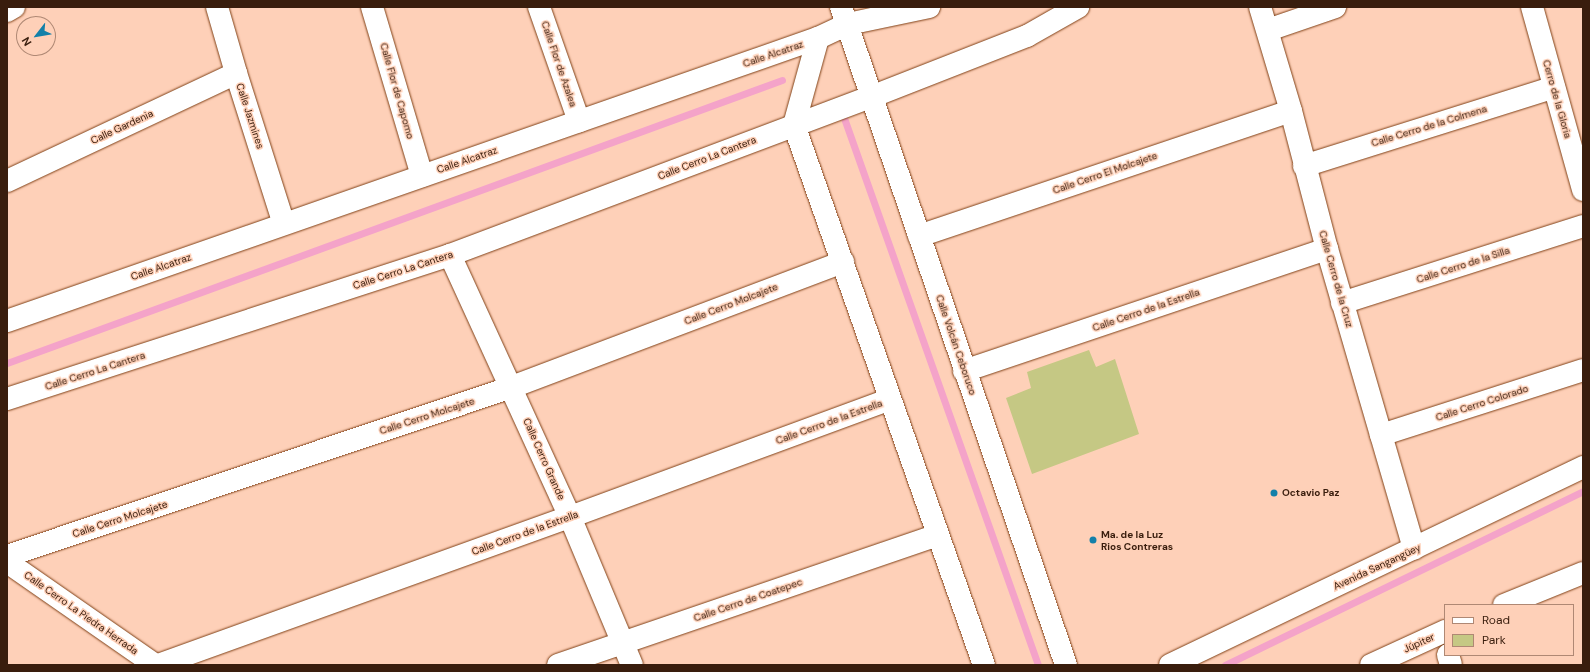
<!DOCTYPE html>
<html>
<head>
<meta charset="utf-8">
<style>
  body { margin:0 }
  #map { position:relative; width:1590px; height:672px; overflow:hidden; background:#fed0b8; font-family:"DM Sans",sans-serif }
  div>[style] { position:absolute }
  .green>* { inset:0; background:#c5c884 }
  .stream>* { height:7px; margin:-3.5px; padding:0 3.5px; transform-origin:3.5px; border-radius:3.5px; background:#f4a3c9 }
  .roads { filter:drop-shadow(0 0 1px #804117) drop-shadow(0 0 1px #804117) }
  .street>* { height:22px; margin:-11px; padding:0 11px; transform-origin:11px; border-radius:11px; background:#fff }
  .dots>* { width:11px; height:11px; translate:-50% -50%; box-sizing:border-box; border:2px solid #fed0b8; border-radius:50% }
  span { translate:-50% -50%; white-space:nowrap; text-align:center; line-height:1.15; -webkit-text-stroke:3px #fed0b8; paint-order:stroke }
  .street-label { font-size:10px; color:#391d0d }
  .poi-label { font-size:10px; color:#391d0d; font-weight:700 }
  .left { translate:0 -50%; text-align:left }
  .frame { position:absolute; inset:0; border:8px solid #391d0d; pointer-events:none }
  .legend { position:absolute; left:1444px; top:604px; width:130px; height:52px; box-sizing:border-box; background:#fed0b8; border:1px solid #af8874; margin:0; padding:5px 7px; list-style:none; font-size:12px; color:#391d0d }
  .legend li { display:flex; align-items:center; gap:8px; height:20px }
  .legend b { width:20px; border:1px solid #af8874 }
  .north { position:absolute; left:16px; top:16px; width:40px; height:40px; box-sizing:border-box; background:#fed0b8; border:1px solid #af8874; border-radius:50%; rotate:239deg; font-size:11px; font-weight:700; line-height:16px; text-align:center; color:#391d0d }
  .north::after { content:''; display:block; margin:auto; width:14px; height:18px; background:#1380a9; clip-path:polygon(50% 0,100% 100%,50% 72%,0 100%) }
</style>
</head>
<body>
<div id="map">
  <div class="green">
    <i style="clip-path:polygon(1089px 350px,1096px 367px,1115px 359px,1139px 434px,1032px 474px,1006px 398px,1031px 388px,1027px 372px)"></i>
  </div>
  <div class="stream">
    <i style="left:844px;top:118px;width:580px;rotate:70.47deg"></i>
    <i style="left:7px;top:363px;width:825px;rotate:-20.06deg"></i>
    <i style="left:1225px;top:665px;width:398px;rotate:-25.9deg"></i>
  </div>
  <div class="roads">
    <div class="street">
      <i style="left:217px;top:7px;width:69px;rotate:73.9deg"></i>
      <i style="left:236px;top:73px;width:158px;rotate:72.4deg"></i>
      <i style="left:372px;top:7px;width:176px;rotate:73.5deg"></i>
      <i style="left:539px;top:7px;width:121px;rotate:70.7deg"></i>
      <i style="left:841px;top:7px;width:695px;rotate:71.12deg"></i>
      <i style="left:1260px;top:7px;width:109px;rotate:73.4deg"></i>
      <i style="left:1291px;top:111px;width:143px;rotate:75.4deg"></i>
      <i style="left:1327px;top:249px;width:312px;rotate:73.8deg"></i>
      <i style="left:1532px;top:7px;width:190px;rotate:74.4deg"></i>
      <i style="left:7px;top:11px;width:8px;rotate:-30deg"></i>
      <i style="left:1268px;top:30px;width:71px;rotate:-18.9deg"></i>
      <i style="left:818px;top:38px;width:90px;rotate:105.4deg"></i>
      <i style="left:794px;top:125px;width:572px;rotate:70.62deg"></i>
      <i style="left:1304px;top:166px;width:262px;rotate:-17.5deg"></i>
      <i style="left:7px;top:181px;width:253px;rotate:-25.2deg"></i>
      <i style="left:919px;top:236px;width:392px;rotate:-18.6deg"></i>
      <i style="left:450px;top:255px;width:288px;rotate:65.4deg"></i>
      <i style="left:570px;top:517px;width:160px;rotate:67.3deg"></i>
      <i style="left:1342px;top:303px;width:253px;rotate:-17.7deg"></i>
      <i style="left:7px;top:321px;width:859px;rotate:-19.24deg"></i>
      <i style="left:818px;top:38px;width:33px;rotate:-25deg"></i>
      <i style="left:848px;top:24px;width:83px;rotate:-11.9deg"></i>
      <i style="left:964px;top:371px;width:383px;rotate:-18.6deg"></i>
      <i style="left:7px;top:399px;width:466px;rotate:-18deg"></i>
      <i style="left:450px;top:255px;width:450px;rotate:-20.6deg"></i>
      <i style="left:871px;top:97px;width:168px;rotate:-21.4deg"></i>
      <i style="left:1027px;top:36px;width:59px;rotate:-29.6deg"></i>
      <i style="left:1381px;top:435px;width:212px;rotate:-17.8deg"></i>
      <i style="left:7px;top:556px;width:533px;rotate:-18.5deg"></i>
      <i style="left:512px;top:387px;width:354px;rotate:-20.7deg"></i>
      <i style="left:7px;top:562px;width:180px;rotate:34.8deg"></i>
      <i style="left:1504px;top:605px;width:85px;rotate:-22.1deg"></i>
      <i style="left:1448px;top:655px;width:10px;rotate:73deg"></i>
      <i style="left:158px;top:665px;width:438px;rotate:-19.8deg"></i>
      <i style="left:570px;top:517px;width:341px;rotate:-20.2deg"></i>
      <i style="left:558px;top:665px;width:401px;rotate:-18.9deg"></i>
      <i style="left:1170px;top:665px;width:458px;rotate:-25.6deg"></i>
      <i style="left:1371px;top:665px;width:81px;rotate:-24.7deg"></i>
    </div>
  </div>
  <div class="dots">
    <i style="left:1274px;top:493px;background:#1380a9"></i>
    <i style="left:1093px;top:540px;background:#1380a9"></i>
  </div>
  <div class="street-label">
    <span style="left:773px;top:54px;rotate:-19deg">Calle Alcatraz</span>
    <span style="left:559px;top:64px;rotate:71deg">Calle Flor de Azalea</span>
    <span style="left:397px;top:91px;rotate:74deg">Calle Flor de Capomo</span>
    <span style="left:1557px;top:99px;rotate:74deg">Cerro de la Gloria</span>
    <span style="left:250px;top:116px;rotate:72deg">Calle Jazmines</span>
    <span style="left:1429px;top:126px;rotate:-17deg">Calle Cerro de la Colmena</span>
    <span style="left:122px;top:127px;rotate:-25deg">Calle Gardenia</span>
    <span style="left:707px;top:158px;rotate:-21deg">Calle Cerro La Cantera</span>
    <span style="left:467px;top:160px;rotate:-19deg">Calle Alcatraz</span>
    <span style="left:1105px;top:173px;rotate:-19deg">Calle Cerro El Molcajete</span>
    <span style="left:1463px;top:265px;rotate:-18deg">Calle Cerro de la Silla</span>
    <span style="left:161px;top:267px;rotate:-19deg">Calle Alcatraz</span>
    <span style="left:403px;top:270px;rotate:-18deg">Calle Cerro La Cantera</span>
    <span style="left:1336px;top:279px;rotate:74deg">Calle Cerro de la Cruz</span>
    <span style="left:731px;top:304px;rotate:-21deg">Calle Cerro Molcajete</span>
    <span style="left:1146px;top:310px;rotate:-19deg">Calle Cerro de la Estrella</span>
    <span style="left:956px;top:345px;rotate:71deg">Calle Volcán Ceboruco</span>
    <span style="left:95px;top:371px;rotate:-18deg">Calle Cerro La Cantera</span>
    <span style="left:1482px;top:403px;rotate:-18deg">Calle Cerro Colorado</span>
    <span style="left:427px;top:416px;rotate:-18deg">Calle Cerro Molcajete</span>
    <span style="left:829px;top:422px;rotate:-20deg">Calle Cerro de la Estrella</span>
    <span style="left:544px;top:459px;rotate:66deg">Calle Cerro Grande</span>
    <span style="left:120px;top:519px;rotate:-18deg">Calle Cerro Molcajete</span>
    <span style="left:525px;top:533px;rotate:-20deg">Calle Cerro de la Estrella</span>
    <span style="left:1377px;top:567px;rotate:-25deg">Avenida Sangangüey</span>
    <span style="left:748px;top:600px;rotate:-19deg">Calle Cerro de Coatepec</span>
    <span style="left:81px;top:613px;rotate:35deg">Calle Cerro La Piedra Herrada</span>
    <span style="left:1419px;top:643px;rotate:-25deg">Júpiter</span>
  </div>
  <div class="poi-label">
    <span class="left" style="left:1282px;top:493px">Octavio Paz</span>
    <span class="left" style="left:1101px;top:540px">Ma. de la Luz<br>Rios Contreras</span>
  </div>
  <div class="frame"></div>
  <ul class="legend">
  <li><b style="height:5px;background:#fff"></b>Road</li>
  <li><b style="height:11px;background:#c5c884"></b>Park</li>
  </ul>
  <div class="north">N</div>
</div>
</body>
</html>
